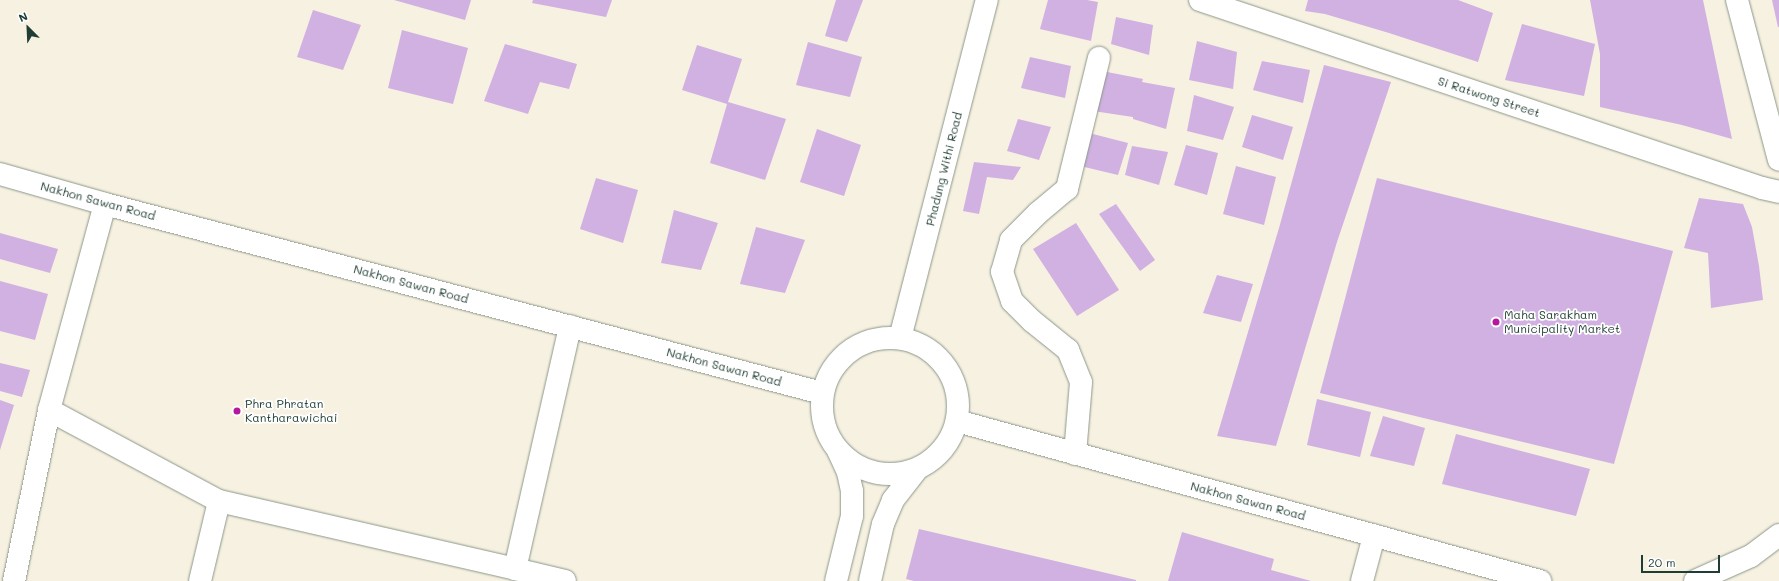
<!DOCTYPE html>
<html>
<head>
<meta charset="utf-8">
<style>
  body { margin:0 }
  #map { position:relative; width:1779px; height:581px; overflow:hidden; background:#f7f1e1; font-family:Mali,sans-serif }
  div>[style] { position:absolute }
  .building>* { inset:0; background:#d0b1e1 }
  .roads { filter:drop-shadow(0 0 1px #8b978a) drop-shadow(0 0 1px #8b978a) }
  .minor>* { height:22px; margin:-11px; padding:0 11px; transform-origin:11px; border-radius:11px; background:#fff }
  .major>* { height:22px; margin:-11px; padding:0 11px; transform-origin:11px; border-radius:11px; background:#fff }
  .major>.ring { margin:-11px; padding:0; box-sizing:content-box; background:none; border:22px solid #fff; border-radius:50% }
  .dots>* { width:11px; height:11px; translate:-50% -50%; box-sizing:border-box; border:2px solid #fff; border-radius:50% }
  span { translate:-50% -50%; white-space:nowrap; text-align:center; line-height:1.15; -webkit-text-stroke:3.5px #fff; paint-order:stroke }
  .street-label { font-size:12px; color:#1f3d34 }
  .poi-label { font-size:12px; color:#1f3d34 }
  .left { translate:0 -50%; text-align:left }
  .north { position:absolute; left:8px; top:8px; width:40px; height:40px; -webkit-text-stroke:3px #fff; paint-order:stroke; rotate:336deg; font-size:11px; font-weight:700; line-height:16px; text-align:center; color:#1f3d34 }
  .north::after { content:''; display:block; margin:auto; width:14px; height:18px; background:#1f3d34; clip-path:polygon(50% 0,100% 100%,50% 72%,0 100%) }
  .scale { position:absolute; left:1641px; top:555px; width:79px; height:18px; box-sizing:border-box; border:2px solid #1f3d34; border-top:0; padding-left:5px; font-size:12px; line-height:14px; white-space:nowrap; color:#1f3d34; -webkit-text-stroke:3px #fff; paint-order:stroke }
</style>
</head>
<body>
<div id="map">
  <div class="building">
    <i style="clip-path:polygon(394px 0,471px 0,465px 20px)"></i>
    <i style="clip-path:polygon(533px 0,612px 0,606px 17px,532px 3px)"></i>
    <i style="clip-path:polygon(836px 0,863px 0,847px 42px,825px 36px)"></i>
    <i style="clip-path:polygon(1048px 0,1087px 0,1098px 2px,1091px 41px,1040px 29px)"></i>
    <i style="clip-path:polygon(1308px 0,1458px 0,1493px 13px,1478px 62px,1389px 33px,1325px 14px,1305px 11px)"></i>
    <i style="clip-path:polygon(1590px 0,1703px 0,1732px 139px,1682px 125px,1600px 107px,1600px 54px)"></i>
    <i style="clip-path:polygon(1772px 0,1779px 0,1779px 27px,1778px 27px)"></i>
    <i style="clip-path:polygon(313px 10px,361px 25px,343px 70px,297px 57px)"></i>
    <i style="clip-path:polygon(1116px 17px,1153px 25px,1149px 55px,1111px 44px)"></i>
    <i style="clip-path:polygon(1522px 24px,1595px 44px,1584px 96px,1505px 80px)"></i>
    <i style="clip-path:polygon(402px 30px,468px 48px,453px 104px,388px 88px)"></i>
    <i style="clip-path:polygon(1197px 41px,1237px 52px,1233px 89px,1189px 80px)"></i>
    <i style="clip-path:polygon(808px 42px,862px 57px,850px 97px,796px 85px)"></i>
    <i style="clip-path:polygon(505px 44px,577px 64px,569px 89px,540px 82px,528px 114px,484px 101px)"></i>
    <i style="clip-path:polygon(697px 45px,742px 59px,728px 102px,786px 119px,765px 180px,710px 163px,727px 104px,682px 90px)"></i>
    <i style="clip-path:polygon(1030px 57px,1071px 66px,1065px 98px,1021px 88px)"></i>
    <i style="clip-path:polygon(1262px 61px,1310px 70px,1303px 103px,1253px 90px)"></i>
    <i style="clip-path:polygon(1324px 65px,1391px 82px,1337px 242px,1276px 446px,1217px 436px,1279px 228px)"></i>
    <i style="clip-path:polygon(1102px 71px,1143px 79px,1142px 82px,1175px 88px,1166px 129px,1133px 119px,1133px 117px,1093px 111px)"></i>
    <i style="clip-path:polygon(1194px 95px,1234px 107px,1223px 140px,1187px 131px)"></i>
    <i style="clip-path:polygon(1252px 115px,1293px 127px,1283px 160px,1242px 147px)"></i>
    <i style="clip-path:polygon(1018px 119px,1051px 127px,1039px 160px,1007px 151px)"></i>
    <i style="clip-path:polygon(817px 129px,861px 145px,844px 196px,800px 182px)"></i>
    <i style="clip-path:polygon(1089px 133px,1128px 143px,1118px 175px,1076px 165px)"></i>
    <i style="clip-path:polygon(1186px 145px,1218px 153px,1207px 195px,1174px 185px)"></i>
    <i style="clip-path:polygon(1132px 146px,1168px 152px,1159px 185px,1125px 175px)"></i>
    <i style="clip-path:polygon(974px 162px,1021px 167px,1013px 180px,987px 177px,979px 214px,963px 211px)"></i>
    <i style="clip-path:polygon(1236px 166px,1276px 177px,1264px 225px,1223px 214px)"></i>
    <i style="clip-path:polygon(596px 178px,638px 190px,623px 243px,580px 229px)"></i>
    <i style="clip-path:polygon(1377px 178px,1673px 251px,1614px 464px,1320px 393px)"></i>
    <i style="clip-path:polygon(1699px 198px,1743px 204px,1752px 227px,1759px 266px,1763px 300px,1711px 308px,1708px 253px,1684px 248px)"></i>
    <i style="clip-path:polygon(1116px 204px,1155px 260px,1140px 271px,1099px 214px)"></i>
    <i style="clip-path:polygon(674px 210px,718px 223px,701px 270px,661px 263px)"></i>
    <i style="clip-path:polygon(1076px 223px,1119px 290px,1077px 316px,1033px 249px)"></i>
    <i style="clip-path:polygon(756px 227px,805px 240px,785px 293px,740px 284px)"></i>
    <i style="clip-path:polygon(0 233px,58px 249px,50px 273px,0 259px)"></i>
    <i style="clip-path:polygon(1217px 275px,1253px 284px,1241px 322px,1203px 313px)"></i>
    <i style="clip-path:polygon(0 281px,48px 294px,35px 340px,0 331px)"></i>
    <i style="clip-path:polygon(0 363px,30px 370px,22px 397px,0 391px)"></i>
    <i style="clip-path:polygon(1317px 399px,1371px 412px,1360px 457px,1307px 445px)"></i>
    <i style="clip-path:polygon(0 400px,14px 405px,0 450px)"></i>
    <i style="clip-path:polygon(1383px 416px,1425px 428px,1414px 466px,1370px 456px)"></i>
    <i style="clip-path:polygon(1456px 434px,1590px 469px,1576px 516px,1442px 484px)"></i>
    <i style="clip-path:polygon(919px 529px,1136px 580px,1136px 581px,914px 581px,906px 579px)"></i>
    <i style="clip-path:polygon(1182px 532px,1274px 559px,1271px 570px,1311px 581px,1168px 581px)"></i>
  </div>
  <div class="roads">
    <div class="minor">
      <i style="left:1200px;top:0;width:593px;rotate:18.5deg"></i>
      <i style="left:1762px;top:188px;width:17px;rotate:13deg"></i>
      <i style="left:1737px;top:0;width:165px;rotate:75.3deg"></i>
      <i style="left:105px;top:204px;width:213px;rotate:105.2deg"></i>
      <i style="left:49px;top:410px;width:193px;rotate:28.2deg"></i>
      <i style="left:1075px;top:454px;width:72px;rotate:-85.2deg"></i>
      <i style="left:1081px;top:382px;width:35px;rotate:-112deg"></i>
      <i style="left:1068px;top:350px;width:46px;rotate:-141.1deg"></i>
      <i style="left:1032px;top:321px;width:28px;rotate:-135deg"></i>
      <i style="left:1012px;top:301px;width:31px;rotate:-109deg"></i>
      <i style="left:1002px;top:272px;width:33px;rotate:-74deg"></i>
      <i style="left:1011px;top:240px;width:38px;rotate:-45deg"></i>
      <i style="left:1038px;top:213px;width:38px;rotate:-40deg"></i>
      <i style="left:1067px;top:189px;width:135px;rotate:-76.3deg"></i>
      <i style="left:14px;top:581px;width:175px;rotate:-78.4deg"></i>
      <i style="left:200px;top:581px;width:82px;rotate:-76.6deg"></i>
      <i style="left:219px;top:501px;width:304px;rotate:12.9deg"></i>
      <i style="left:565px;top:581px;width:51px;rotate:-166.5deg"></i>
      <i style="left:515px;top:569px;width:249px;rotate:-77.2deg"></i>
      <i style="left:1362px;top:581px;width:47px;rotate:-75.1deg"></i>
      <i style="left:1695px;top:581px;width:61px;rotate:-24.1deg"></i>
      <i style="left:1751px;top:556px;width:35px;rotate:-37deg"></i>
    </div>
    <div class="major">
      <i style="left:0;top:174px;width:109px;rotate:15.9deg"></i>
      <i style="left:105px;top:204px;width:741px;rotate:14.77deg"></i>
      <i class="ring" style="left:822px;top:338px;width:114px;height:114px"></i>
      <i style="left:900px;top:338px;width:349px;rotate:-75.6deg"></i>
      <i style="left:957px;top:421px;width:605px;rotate:15.35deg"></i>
      <i style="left:836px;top:581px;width:67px;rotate:-76.2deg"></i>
      <i style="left:852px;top:516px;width:25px;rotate:-90deg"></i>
      <i style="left:852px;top:491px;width:19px;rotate:-102deg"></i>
      <i style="left:848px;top:472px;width:23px;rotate:-115deg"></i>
      <i style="left:870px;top:581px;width:58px;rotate:-77.2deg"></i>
      <i style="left:883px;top:524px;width:26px;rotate:-67deg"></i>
      <i style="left:893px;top:500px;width:39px;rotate:-52deg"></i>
    </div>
  </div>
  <div class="dots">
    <i style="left:1496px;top:322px;background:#b5179e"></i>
    <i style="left:237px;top:411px;background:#b5179e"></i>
  </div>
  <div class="street-label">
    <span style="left:1489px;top:97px;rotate:18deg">Si Ratwong Street</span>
    <span style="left:944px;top:169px;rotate:-76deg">Phadung Withi Road</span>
    <span style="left:98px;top:201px;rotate:15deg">Nakhon Sawan Road</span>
    <span style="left:411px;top:284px;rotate:15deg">Nakhon Sawan Road</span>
    <span style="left:724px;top:367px;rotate:15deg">Nakhon Sawan Road</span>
    <span style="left:1248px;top:501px;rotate:15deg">Nakhon Sawan Road</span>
  </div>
  <div class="poi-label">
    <span class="left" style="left:1504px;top:322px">Maha Sarakham<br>Municipality Market</span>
    <span class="left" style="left:245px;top:411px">Phra Phratan<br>Kantharawichai</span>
  </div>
  <div class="north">N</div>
  <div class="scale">20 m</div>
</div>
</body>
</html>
